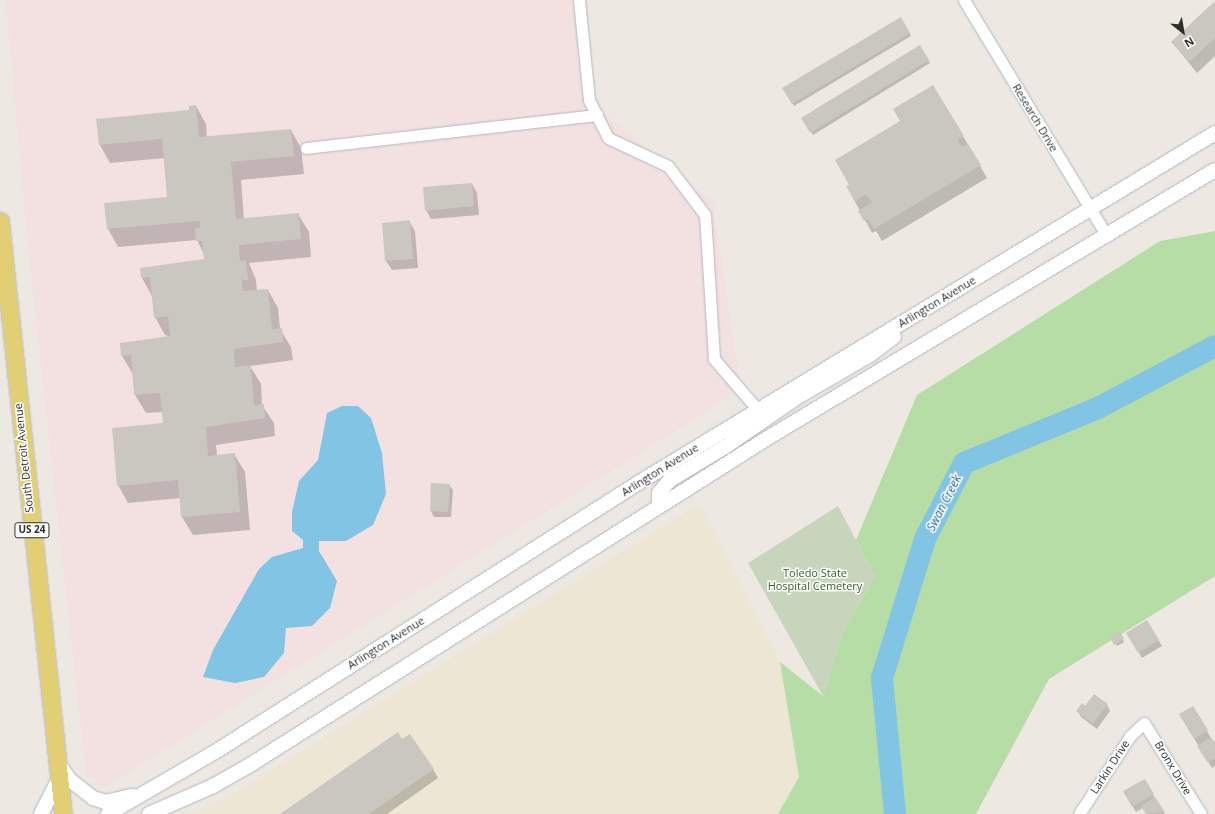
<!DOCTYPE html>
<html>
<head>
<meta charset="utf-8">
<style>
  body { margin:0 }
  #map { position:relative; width:1215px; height:814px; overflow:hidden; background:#ede9e2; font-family:"Open Sans",sans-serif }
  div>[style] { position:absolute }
  .education>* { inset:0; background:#ede6d4 }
  .medical>* { inset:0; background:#f3e1e1 }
  .green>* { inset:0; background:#b6dda6 }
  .cemetery>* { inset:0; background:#c7d5bc }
  .water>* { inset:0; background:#82c4e3 }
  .shadow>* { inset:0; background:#0003 }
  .river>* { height:22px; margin:-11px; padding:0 11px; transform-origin:11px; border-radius:11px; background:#82c4e3 }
  .building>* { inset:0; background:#cac7c0 }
  .roads { filter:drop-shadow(0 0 1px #b6b7c0) drop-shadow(0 0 1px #b6b7c0) }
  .minor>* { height:11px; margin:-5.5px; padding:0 5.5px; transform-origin:5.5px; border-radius:5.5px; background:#fff }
  .tertiary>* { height:14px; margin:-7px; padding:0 7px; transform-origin:7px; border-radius:7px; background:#fff }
  .primary>* { height:17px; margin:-8.5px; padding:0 8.5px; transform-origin:8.5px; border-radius:8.5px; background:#e2ce73 }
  span { translate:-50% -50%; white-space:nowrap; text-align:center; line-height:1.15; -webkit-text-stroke:3px #fff; paint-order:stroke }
  .shield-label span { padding:1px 3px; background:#fff; border:1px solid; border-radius:3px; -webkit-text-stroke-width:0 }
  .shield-label { font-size:10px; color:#2e2e2e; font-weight:700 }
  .street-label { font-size:11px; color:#2e2e2e }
  .park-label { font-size:11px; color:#2e6524 }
  .water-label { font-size:12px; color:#1d6493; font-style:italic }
  .north { position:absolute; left:1163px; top:12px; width:40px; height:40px; -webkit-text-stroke:3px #fff; paint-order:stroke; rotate:149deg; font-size:11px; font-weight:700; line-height:16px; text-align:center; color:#2e2e2e }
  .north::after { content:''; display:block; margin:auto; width:14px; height:18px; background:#2e2e2e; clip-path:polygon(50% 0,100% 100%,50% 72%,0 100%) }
</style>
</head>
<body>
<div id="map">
  <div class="education">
    <i style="clip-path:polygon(699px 504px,780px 662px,799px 777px,778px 814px,185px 814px,230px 796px)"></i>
  </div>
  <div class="medical">
    <i style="clip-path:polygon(6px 0,571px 0,595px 106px,713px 202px,741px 390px,104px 788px,86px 772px,30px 265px)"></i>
  </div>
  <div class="green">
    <i style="clip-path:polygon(1215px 231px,1215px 576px,1049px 679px,976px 814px,778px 814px,799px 777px,780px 662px,823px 696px,842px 634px,875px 576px,856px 540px,917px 395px,1160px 241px)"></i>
  </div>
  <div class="cemetery">
    <i style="clip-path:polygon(838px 506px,875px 576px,842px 634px,823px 696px,748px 563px)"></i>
  </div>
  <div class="water">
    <i style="clip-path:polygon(342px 406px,358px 406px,371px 418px,382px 453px,386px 494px,373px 525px,346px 541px,319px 541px,319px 551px,337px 581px,330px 608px,312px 626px,286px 628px,284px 653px,264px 677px,235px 683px,203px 677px,213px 650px,259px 569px,272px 557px,303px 548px,303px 540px,292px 531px,292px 512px,299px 481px,318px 460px,327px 413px)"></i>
  </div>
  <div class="shadow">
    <i style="clip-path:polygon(1215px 3px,1215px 56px,1197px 73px,1172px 42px)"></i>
    <i style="clip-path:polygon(900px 18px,911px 36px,794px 106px,784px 88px)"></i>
    <i style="clip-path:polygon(920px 46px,930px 63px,813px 135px,803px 118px)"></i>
    <i style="clip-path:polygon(196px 106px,206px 124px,207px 138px,291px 130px,301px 148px,304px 174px,241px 180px,244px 219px,298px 214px,309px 232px,311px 257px,249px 263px,256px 280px,257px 291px,268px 290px,278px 308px,280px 329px,291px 347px,293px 360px,250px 366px,261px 384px,262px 405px,274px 423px,275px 436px,216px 445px,217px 456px,234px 454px,245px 472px,250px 530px,193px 535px,182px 517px,181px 498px,128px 503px,118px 485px,164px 424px,162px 412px,146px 413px,135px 395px,133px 374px,122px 356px,171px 337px,165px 335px,155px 317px,152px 296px,142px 278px,205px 260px,204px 254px,197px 240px,118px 247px,108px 229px,168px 198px,165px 158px,110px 163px,100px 145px,98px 120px,190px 111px)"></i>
    <i style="clip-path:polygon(963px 136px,987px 178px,882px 241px,876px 231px,872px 233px,847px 187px)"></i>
    <i style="clip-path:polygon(472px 184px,477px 193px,479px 215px,431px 219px,426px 210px)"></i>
    <i style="clip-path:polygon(409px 221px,415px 231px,418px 268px,392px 270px,386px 261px,383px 224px)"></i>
    <i style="clip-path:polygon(449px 485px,453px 490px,451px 517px,434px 517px,431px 511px)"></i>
    <i style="clip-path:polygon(1146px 621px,1162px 646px,1142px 658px,1127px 633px)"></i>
    <i style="clip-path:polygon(1119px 633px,1124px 642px,1117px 646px,1111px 637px)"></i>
    <i style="clip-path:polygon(1107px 705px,1110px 711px,1097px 729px,1081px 717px,1078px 711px)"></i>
    <i style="clip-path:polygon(1193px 707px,1215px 745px,1215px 766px,1212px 768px,1180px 715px)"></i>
    <i style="clip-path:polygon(402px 740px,433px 769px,438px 778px,387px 814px,282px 814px)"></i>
    <i style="clip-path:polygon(1144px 780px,1156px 800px,1165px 814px,1147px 814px,1143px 808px,1136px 812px,1124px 792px)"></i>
  </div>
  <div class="river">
    <i style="left:895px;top:814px;width:137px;rotate:-95.5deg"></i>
    <i style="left:882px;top:678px;width:145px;rotate:-72.8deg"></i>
    <i style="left:925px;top:539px;width:85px;rotate:-62.8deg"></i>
    <i style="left:964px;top:463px;width:145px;rotate:-22.3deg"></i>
    <i style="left:1098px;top:408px;width:132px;rotate:-27.9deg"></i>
  </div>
  <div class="building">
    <i style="clip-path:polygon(1215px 1px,1215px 38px,1189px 62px,1171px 42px)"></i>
    <i style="clip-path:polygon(901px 17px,910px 33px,792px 104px,782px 88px)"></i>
    <i style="clip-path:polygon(920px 45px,929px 60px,810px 133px,801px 118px)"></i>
    <i style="clip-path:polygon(933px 85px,964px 136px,957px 140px,962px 147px,968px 144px,981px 165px,874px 229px,868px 219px,864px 221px,858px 211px,872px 202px,866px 194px,855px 201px,846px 186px,849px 185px,835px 160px,900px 121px,893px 109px)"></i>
    <i style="clip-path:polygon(196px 105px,199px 137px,291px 129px,294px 156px,231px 162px,236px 219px,299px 213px,301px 239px,239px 245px,240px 261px,246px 260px,248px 280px,242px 280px,243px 291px,268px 289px,272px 329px,282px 328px,283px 342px,234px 349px,235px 367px,251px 365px,254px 405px,264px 404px,265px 418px,206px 427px,208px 456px,235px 453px,240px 512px,181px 517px,178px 480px,117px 486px,112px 428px,163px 423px,160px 393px,134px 395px,131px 355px,121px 356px,120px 343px,170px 336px,168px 316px,154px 318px,150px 277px,141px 278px,140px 268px,204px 259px,202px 241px,196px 241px,195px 228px,200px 228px,200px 221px,107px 229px,104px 203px,167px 197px,162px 139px,99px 145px,96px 119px,189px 110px,189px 106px)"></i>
    <i style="clip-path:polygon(472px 183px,474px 206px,425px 211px,423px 187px)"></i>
    <i style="clip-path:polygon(410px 220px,413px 259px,385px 261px,382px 223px)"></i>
    <i style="clip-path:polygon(431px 483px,450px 484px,448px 512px,430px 511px)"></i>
    <i style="clip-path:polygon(1147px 620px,1159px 640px,1138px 653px,1126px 633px)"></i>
    <i style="clip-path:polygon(1120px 632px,1124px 639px,1114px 645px,1110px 637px)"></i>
    <i style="clip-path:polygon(1094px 694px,1108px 704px,1093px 724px,1076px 711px,1082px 703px,1085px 706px)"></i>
    <i style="clip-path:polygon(1193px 706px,1208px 730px,1194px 739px,1179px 714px)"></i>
    <i style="clip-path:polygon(398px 732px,402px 739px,410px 734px,434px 769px,369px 814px,280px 814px)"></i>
    <i style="clip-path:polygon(1211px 737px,1215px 743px,1215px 758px,1208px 763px,1197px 746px)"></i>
    <i style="clip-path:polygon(1145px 779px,1154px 794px,1132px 807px,1123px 791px)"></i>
    <i style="clip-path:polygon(1155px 797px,1165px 812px,1146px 814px,1141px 806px)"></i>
  </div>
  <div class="roads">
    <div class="minor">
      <i style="left:579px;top:0;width:100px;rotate:84.3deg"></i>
      <i style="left:589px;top:100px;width:42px;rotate:63.4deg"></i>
      <i style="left:608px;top:138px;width:66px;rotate:25deg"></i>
      <i style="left:668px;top:166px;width:61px;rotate:52.9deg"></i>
      <i style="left:705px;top:215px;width:144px;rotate:86.4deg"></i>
      <i style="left:714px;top:359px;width:67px;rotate:49.2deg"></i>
      <i style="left:964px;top:0;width:276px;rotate:58.8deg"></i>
      <i style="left:306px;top:148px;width:293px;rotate:-6.5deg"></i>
      <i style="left:1079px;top:814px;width:93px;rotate:-56.8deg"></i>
      <i style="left:1130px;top:736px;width:19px;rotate:-43deg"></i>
      <i style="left:1144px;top:723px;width:107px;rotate:57.9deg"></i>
    </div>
    <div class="tertiary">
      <i style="left:659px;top:506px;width:13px;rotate:-90deg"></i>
      <i style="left:659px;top:493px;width:17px;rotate:-50deg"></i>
      <i style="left:670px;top:480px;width:64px;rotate:-31deg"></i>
      <i style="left:725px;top:447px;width:86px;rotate:-34.6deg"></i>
      <i style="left:796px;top:398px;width:86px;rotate:-30.2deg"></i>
      <i style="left:870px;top:355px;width:30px;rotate:-37deg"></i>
      <i style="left:57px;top:761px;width:23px;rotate:56deg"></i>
      <i style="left:70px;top:780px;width:29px;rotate:38deg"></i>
      <i style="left:93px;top:798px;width:13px;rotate:18deg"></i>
      <i style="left:105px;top:802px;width:28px;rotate:-13deg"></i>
      <i style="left:41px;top:814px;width:39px;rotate:-63deg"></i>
      <i style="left:108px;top:814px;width:124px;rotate:-30.1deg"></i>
      <i style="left:215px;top:752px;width:507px;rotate:-32.44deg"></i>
      <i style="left:643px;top:480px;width:669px;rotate:-31.24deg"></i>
      <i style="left:149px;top:814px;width:70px;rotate:-23.6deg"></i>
      <i style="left:213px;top:786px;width:43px;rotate:-29.6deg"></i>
      <i style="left:250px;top:765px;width:610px;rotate:-32.28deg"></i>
      <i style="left:766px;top:439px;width:523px;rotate:-30.93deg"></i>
    </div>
    <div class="primary">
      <i style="left:0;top:221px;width:596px;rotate:83.94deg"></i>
    </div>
  </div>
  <div class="shield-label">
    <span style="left:32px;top:530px">US 24</span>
  </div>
  <div class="street-label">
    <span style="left:1035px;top:118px;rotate:59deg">Research Drive</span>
    <span style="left:937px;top:302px;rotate:-31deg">Arlington Avenue</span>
    <span style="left:24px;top:458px;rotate:-96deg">South Detroit Avenue</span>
    <span style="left:660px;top:470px;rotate:-32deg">Arlington Avenue</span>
    <span style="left:386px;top:643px;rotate:-32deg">Arlington Avenue</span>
    <span style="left:1110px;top:767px;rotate:-57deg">Larkin Drive</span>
    <span style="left:1173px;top:768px;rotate:59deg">Bronx Drive</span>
  </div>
  <div class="park-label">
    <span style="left:815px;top:580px">Toledo State<br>Hospital Cemetery</span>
  </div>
  <div class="water-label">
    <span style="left:944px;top:503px;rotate:-63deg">Swan Creek</span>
  </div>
  <div class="north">N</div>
</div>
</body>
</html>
